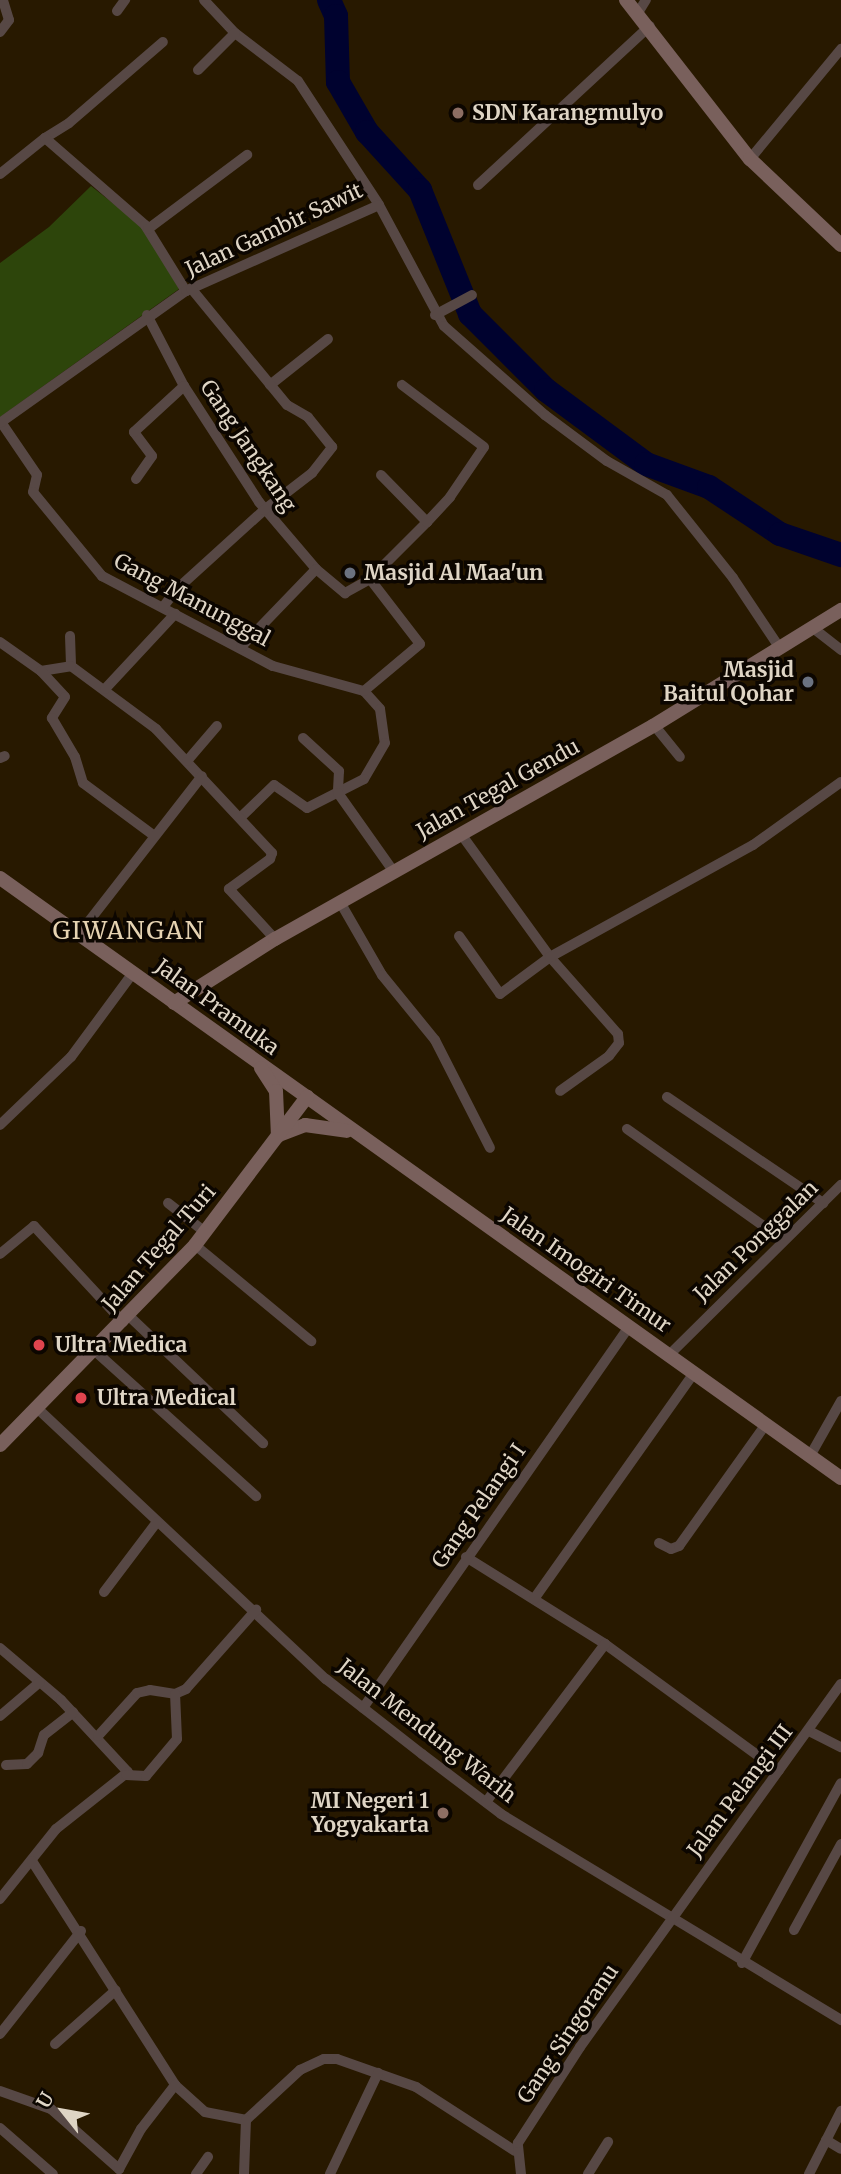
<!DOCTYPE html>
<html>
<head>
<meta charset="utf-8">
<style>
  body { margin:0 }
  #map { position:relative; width:841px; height:2174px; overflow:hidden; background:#281900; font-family:Merriweather,serif }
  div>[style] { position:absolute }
  .green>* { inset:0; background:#2d450b }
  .river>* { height:24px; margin:-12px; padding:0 12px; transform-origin:12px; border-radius:12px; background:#00022f }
  .street>* { height:10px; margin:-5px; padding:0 5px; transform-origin:5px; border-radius:5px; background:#574845 }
  .secondary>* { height:14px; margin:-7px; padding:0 7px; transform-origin:7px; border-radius:7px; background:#79605c }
  .dots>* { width:19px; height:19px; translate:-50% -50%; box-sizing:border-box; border:4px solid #0c0600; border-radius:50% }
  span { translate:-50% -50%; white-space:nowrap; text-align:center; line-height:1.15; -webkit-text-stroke:7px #0c0600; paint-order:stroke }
  .poi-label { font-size:21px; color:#dfd5c5; font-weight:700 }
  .left { translate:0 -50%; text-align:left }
  .right { translate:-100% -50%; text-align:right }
  .street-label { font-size:21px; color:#dfd5c5 }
  .quarter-label { font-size:24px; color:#e6d3b2; letter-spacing:2px }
  .north { position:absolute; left:28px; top:2076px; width:70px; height:70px; -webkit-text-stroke:5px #0c0600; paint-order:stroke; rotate:301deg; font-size:19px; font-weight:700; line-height:28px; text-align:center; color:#dfd5c5 }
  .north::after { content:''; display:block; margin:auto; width:24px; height:32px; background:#dfd5c5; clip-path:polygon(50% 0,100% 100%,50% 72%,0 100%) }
</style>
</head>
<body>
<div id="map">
  <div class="green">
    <i style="clip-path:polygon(91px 186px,143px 227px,179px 289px,0 417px,0 263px,49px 227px)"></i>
  </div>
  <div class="river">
    <i style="left:329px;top:0;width:17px;rotate:66deg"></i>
    <i style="left:336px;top:16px;width:66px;rotate:88.3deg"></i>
    <i style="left:338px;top:82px;width:58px;rotate:59.9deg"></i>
    <i style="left:367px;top:132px;width:79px;rotate:47.6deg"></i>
    <i style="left:420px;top:190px;width:134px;rotate:68deg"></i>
    <i style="left:470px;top:314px;width:107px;rotate:45deg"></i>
    <i style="left:546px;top:390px;width:124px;rotate:36.5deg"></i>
    <i style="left:646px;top:464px;width:67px;rotate:20.1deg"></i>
    <i style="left:709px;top:487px;width:85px;rotate:33.5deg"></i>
    <i style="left:780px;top:534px;width:65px;rotate:19deg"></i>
  </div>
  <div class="street">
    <i style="left:204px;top:0;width:45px;rotate:46.8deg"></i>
    <i style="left:235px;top:33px;width:79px;rotate:37.3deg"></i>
    <i style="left:298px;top:81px;width:148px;rotate:56.8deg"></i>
    <i style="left:379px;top:205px;width:137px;rotate:61.8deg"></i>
    <i style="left:444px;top:326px;width:135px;rotate:41.4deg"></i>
    <i style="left:545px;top:415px;width:77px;rotate:36.6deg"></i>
    <i style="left:607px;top:461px;width:69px;rotate:29.5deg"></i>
    <i style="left:667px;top:495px;width:106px;rotate:51.5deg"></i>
    <i style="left:733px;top:578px;width:83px;rotate:56.3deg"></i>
    <i style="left:117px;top:11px;width:14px;rotate:-54deg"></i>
    <i style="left:639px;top:11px;width:13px;rotate:-58deg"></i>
    <i style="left:0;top:32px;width:15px;rotate:-53deg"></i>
    <i style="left:9px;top:20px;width:21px;rotate:-107deg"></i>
    <i style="left:198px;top:70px;width:52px;rotate:-45deg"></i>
    <i style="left:45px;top:138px;width:28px;rotate:-32deg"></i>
    <i style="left:69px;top:123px;width:124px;rotate:-40.8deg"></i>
    <i style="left:750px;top:159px;width:143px;rotate:-50.4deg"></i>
    <i style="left:0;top:174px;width:58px;rotate:-38.7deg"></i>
    <i style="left:45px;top:138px;width:133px;rotate:41deg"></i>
    <i style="left:145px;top:225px;width:78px;rotate:58.2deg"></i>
    <i style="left:478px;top:185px;width:234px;rotate:-42.8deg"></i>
    <i style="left:148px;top:229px;width:124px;rotate:-36.8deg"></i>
    <i style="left:147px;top:315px;width:80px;rotate:62.5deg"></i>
    <i style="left:184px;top:386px;width:138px;rotate:57.1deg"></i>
    <i style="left:259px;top:502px;width:88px;rotate:49.6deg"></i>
    <i style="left:316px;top:569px;width:38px;rotate:40deg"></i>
    <i style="left:345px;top:593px;width:29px;rotate:-29deg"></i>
    <i style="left:370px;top:579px;width:81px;rotate:-45deg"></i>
    <i style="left:427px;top:522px;width:34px;rotate:-47deg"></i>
    <i style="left:450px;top:497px;width:60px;rotate:-55.8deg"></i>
    <i style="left:484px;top:447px;width:103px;rotate:-142.9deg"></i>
    <i style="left:435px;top:315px;width:42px;rotate:-28.4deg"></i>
    <i style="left:270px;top:385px;width:74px;rotate:-38.4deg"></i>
    <i style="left:1px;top:422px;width:64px;rotate:55.8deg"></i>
    <i style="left:37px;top:475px;width:17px;rotate:103deg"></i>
    <i style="left:33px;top:492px;width:109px;rotate:50.6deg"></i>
    <i style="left:102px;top:576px;width:193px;rotate:27.8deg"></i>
    <i style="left:273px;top:666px;width:94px;rotate:15.4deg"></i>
    <i style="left:364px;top:691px;width:24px;rotate:48deg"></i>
    <i style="left:380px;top:709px;width:34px;rotate:82deg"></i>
    <i style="left:385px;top:743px;width:42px;rotate:120.3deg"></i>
    <i style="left:364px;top:779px;width:64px;rotate:153deg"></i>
    <i style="left:307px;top:808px;width:40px;rotate:-145.1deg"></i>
    <i style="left:274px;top:785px;width:47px;rotate:135.9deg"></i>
    <i style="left:0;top:423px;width:228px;rotate:-35.4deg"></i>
    <i style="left:186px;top:291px;width:211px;rotate:-24deg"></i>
    <i style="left:381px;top:475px;width:66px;rotate:45.6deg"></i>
    <i style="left:136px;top:479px;width:28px;rotate:-55deg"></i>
    <i style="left:152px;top:456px;width:30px;rotate:-127deg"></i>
    <i style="left:134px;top:432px;width:68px;rotate:-42.6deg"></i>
    <i style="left:163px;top:607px;width:23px;rotate:-52deg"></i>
    <i style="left:177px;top:589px;width:118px;rotate:-42.2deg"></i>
    <i style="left:264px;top:510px;width:61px;rotate:-37.6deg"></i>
    <i style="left:312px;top:473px;width:33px;rotate:-52deg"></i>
    <i style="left:332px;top:447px;width:38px;rotate:-129deg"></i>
    <i style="left:308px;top:417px;width:24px;rotate:-150deg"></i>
    <i style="left:287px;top:405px;width:151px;rotate:-129.4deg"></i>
    <i style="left:813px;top:628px;width:36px;rotate:38deg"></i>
    <i style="left:70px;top:636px;width:30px;rotate:88deg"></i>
    <i style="left:71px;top:666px;width:106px;rotate:36.5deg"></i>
    <i style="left:156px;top:729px;width:170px;rotate:46.9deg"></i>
    <i style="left:272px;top:853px;width:6px;rotate:108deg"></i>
    <i style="left:270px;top:859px;width:51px;rotate:143.8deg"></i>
    <i style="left:229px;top:889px;width:68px;rotate:47.4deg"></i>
    <i style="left:0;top:642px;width:50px;rotate:35.3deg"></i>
    <i style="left:41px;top:671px;width:30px;rotate:-9deg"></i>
    <i style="left:241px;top:647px;width:108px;rotate:-46.1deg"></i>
    <i style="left:41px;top:671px;width:35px;rotate:47deg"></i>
    <i style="left:65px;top:697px;width:25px;rotate:122deg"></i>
    <i style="left:52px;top:718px;width:45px;rotate:59.5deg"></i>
    <i style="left:75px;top:757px;width:27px;rotate:73deg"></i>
    <i style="left:83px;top:783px;width:86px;rotate:36.5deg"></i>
    <i style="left:105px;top:689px;width:103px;rotate:-47deg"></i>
    <i style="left:364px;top:691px;width:73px;rotate:-40deg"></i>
    <i style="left:420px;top:644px;width:82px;rotate:-127.6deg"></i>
    <i style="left:654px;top:725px;width:41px;rotate:50.9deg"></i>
    <i style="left:303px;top:738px;width:49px;rotate:42.5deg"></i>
    <i style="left:339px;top:771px;width:22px;rotate:93deg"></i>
    <i style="left:338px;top:793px;width:97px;rotate:54.7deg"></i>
    <i style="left:0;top:758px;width:5px;rotate:-22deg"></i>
    <i style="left:187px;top:761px;width:46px;rotate:-49.4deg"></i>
    <i style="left:461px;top:834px;width:152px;rotate:54.1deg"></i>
    <i style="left:550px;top:957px;width:103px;rotate:48.6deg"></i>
    <i style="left:618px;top:1034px;width:9px;rotate:84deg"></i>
    <i style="left:619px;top:1043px;width:16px;rotate:128deg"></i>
    <i style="left:609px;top:1056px;width:60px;rotate:144.5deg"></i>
    <i style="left:340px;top:902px;width:84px;rotate:60.1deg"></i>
    <i style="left:382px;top:975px;width:84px;rotate:50.8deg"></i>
    <i style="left:435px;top:1040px;width:121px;rotate:63deg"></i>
    <i style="left:79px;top:934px;width:200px;rotate:-52.1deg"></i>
    <i style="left:459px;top:936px;width:71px;rotate:54.7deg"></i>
    <i style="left:500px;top:994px;width:62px;rotate:-36.5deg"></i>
    <i style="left:550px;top:957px;width:232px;rotate:-28.9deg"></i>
    <i style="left:753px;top:845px;width:108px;rotate:-35.6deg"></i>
    <i style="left:667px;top:1097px;width:189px;rotate:34.2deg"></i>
    <i style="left:0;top:1125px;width:98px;rotate:-43.8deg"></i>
    <i style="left:71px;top:1057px;width:104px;rotate:-53.6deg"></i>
    <i style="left:627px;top:1129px;width:191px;rotate:35.4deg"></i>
    <i style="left:168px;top:1203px;width:47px;rotate:38.1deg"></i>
    <i style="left:195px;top:1245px;width:151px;rotate:39.6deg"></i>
    <i style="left:0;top:1254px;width:44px;rotate:-39.5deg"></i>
    <i style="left:34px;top:1226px;width:131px;rotate:47.2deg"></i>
    <i style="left:129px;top:1316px;width:185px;rotate:43.5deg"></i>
    <i style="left:95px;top:1351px;width:217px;rotate:42deg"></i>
    <i style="left:669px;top:1355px;width:242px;rotate:-44.7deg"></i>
    <i style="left:38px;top:1409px;width:395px;rotate:43.2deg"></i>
    <i style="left:326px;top:1679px;width:122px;rotate:38deg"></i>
    <i style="left:422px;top:1754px;width:99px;rotate:37.2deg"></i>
    <i style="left:501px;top:1814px;width:398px;rotate:31.2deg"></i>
    <i style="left:810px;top:1456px;width:63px;rotate:-60.6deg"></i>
    <i style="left:659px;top:1543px;width:13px;rotate:27deg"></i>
    <i style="left:671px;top:1549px;width:9px;rotate:-21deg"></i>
    <i style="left:679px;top:1546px;width:150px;rotate:-54.5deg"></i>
    <i style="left:466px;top:1557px;width:164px;rotate:32deg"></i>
    <i style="left:605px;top:1644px;width:215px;rotate:36.1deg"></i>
    <i style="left:104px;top:1592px;width:88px;rotate:-52.9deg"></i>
    <i style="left:534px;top:1599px;width:277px;rotate:-54.7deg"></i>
    <i style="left:0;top:1648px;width:80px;rotate:40.4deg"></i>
    <i style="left:61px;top:1700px;width:98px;rotate:47.1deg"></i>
    <i style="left:128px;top:1772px;width:92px;rotate:141.6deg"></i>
    <i style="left:56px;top:1829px;width:90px;rotate:128.7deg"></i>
    <i style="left:363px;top:1708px;width:465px;rotate:-55.1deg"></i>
    <i style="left:0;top:1716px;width:52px;rotate:-40.4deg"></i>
    <i style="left:809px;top:1731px;width:36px;rotate:27deg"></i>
    <i style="left:98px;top:1736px;width:58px;rotate:-47.8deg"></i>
    <i style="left:137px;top:1693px;width:13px;rotate:-13deg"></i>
    <i style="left:150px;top:1690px;width:25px;rotate:9deg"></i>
    <i style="left:175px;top:1694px;width:12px;rotate:-24deg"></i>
    <i style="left:186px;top:1689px;width:106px;rotate:-48.5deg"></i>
    <i style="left:6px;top:1765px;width:21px;rotate:-3deg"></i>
    <i style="left:27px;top:1764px;width:16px;rotate:-45deg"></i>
    <i style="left:38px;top:1753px;width:19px;rotate:-72deg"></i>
    <i style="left:44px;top:1735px;width:37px;rotate:-38deg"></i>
    <i style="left:126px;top:1775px;width:20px;rotate:3deg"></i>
    <i style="left:146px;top:1776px;width:48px;rotate:-50deg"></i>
    <i style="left:177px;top:1739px;width:45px;rotate:-92.5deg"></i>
    <i style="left:486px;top:1802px;width:198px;rotate:-53deg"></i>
    <i style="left:32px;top:1861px;width:266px;rotate:57.4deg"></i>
    <i style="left:175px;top:2085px;width:40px;rotate:42deg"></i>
    <i style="left:205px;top:2112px;width:42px;rotate:11deg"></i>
    <i style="left:246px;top:2120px;width:74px;rotate:-42.8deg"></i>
    <i style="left:300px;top:2070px;width:26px;rotate:-25deg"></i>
    <i style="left:324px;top:2059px;width:13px"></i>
    <i style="left:337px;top:2059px;width:84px;rotate:19.5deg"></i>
    <i style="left:416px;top:2087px;width:118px;rotate:32.9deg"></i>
    <i style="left:794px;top:1930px;width:98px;rotate:-61.3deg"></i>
    <i style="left:742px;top:1963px;width:205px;rotate:-61.2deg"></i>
    <i style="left:0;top:2034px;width:131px;rotate:-51.8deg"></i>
    <i style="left:55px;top:2044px;width:81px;rotate:-41.5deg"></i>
    <i style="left:0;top:2091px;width:54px;rotate:19.4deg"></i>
    <i style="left:51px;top:2109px;width:91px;rotate:41.4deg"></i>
    <i style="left:119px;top:2169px;width:46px;rotate:-61.2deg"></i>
    <i style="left:141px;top:2129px;width:56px;rotate:-52.3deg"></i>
    <i style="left:0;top:2128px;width:70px;rotate:41deg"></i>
    <i style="left:826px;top:2140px;width:17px;rotate:31deg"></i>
    <i style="left:196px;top:2174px;width:21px;rotate:-55deg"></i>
    <i style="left:244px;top:2174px;width:54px;rotate:-87.9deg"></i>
    <i style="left:330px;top:2174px;width:112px;rotate:-64.6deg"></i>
    <i style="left:521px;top:2174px;width:31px;rotate:-96deg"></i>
    <i style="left:518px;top:2143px;width:114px;rotate:-57.1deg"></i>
    <i style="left:580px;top:2047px;width:447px;rotate:-54.3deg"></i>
    <i style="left:588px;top:2174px;width:38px;rotate:-58deg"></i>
    <i style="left:809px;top:2174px;width:71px;rotate:-63.1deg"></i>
  </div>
  <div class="secondary">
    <i style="left:626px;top:0;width:202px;rotate:52.1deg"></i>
    <i style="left:750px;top:159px;width:125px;rotate:43.4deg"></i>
    <i style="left:0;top:878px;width:1033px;rotate:35.51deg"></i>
    <i style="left:174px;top:1003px;width:120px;rotate:-32.4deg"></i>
    <i style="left:275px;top:939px;width:434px;rotate:-29.4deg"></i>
    <i style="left:653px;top:726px;width:221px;rotate:-31.7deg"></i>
    <i style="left:261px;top:1068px;width:27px;rotate:57deg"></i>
    <i style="left:276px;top:1091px;width:45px;rotate:87.5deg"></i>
    <i style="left:279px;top:1135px;width:28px;rotate:-21deg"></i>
    <i style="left:305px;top:1125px;width:42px;rotate:8.1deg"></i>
    <i style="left:0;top:1445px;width:279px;rotate:-45.7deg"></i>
    <i style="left:195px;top:1245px;width:186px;rotate:-52.9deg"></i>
  </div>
  <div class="dots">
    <i style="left:458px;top:113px;background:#8d6e63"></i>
    <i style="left:350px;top:573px;background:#6b7280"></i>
    <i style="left:808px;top:682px;background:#6b7280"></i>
    <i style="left:39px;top:1345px;background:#e0444e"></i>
    <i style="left:81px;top:1398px;background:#e0444e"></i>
    <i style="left:443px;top:1813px;background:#8d6e63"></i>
  </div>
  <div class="poi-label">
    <span class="left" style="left:472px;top:113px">SDN Karangmulyo</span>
    <span class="left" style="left:364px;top:573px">Masjid Al Maa'un</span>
    <span class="right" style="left:794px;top:682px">Masjid<br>Baitul Qohar</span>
    <span class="left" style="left:55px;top:1345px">Ultra Medica</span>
    <span class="left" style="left:97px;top:1398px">Ultra Medical</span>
    <span class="right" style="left:429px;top:1813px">MI Negeri 1<br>Yogyakarta</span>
  </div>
  <div class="street-label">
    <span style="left:274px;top:230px;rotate:-25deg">Jalan Gambir Sawit</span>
    <span style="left:248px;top:446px;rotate:56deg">Gang Jangkang</span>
    <span style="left:192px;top:600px;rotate:28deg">Gang Manunggal</span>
    <span style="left:498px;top:789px;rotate:-29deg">Jalan Tegal Gendu</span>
    <span style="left:217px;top:1007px;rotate:36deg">Jalan Pramuka</span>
    <span style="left:756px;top:1241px;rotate:-44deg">Jalan Ponggalan</span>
    <span style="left:159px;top:1248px;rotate:-49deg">Jalan Tegal Turi</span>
    <span style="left:586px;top:1270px;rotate:35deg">Jalan Imogiri Timur</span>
    <span style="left:479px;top:1506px;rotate:-55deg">Gang Pelangi I</span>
    <span style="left:427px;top:1731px;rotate:38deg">Jalan Mendung Warih</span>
    <span style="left:740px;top:1791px;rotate:-53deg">Jalan Pelangi III</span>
    <span style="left:568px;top:2034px;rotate:-56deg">Gang Singoranu</span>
  </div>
  <div class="quarter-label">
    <span style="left:129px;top:931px">GIWANGAN</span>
  </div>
  <div class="north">U</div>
</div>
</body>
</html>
